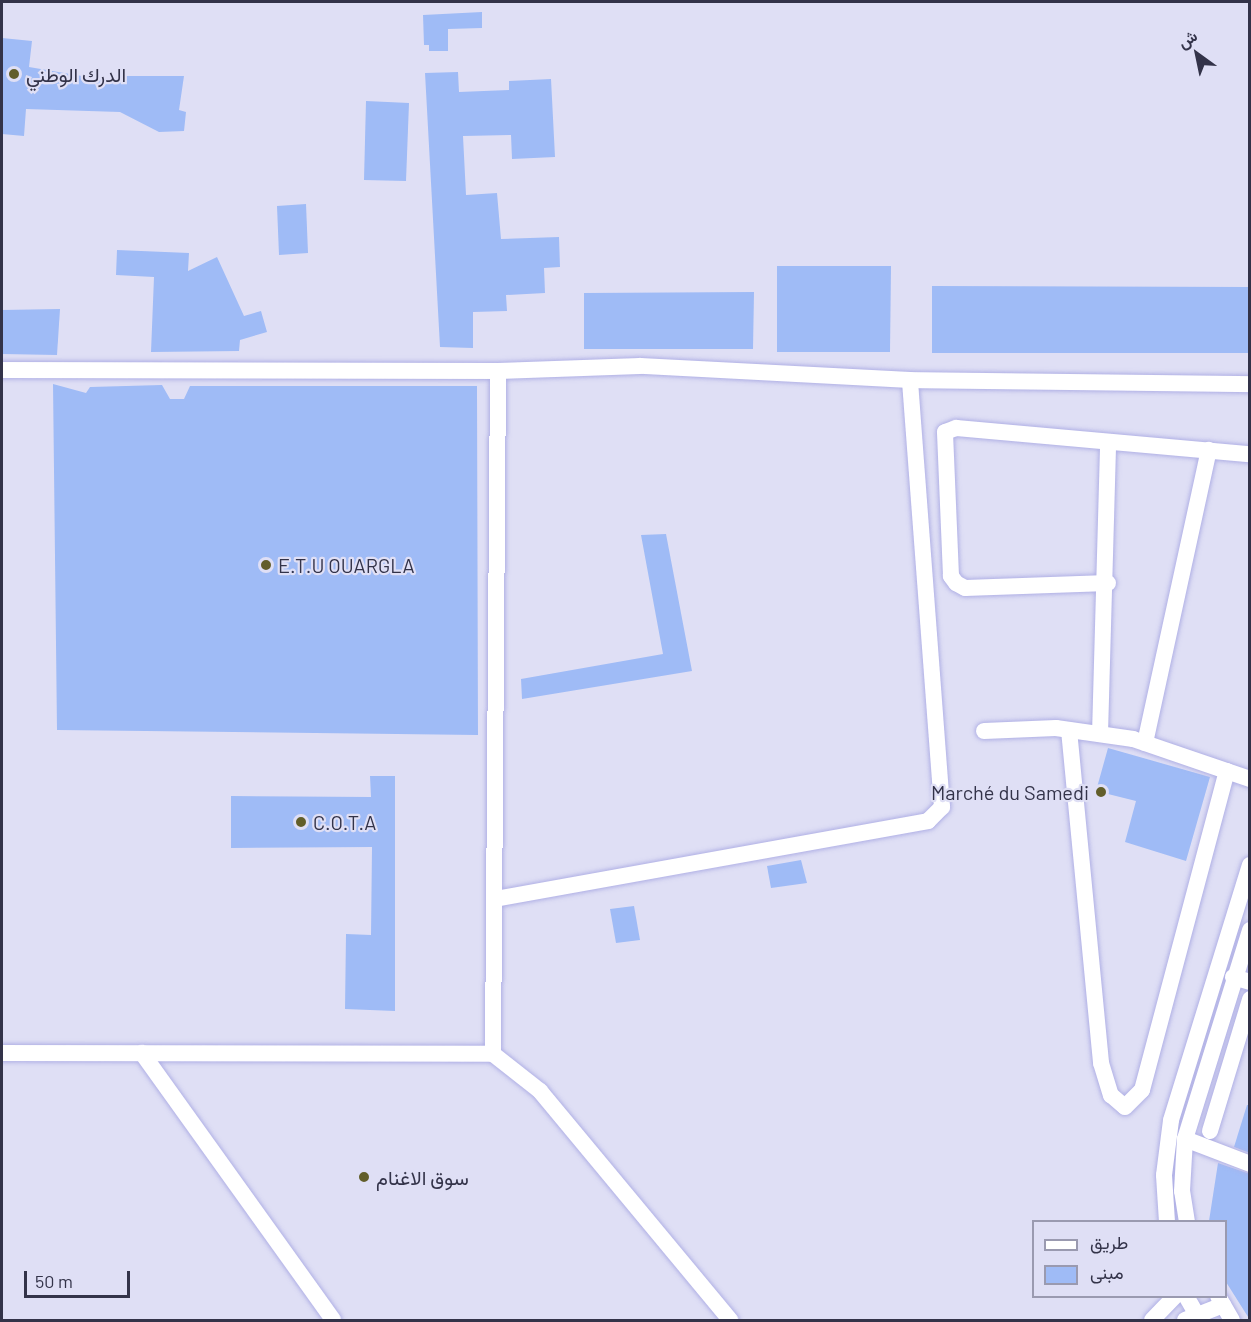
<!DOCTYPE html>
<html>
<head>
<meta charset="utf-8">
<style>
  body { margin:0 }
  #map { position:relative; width:1251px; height:1322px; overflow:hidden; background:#dfdff5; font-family:Barlow,Vazirmatn,sans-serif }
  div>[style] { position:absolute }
  .building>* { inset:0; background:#9fbbf6 }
  .roads { filter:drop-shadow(0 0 2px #b0b0e5) drop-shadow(0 0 2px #b0b0e5) }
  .minor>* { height:16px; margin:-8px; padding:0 8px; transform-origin:8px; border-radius:8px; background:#fff }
  .dots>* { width:16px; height:16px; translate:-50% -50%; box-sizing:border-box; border:3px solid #dfdff5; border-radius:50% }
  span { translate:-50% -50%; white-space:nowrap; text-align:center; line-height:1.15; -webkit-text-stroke:4.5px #dfdff5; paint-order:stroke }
  .poi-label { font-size:20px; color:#333349 }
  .left { translate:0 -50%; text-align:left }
  .right { translate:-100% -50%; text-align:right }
  .frame { position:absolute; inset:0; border:3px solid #333349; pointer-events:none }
  .legend { position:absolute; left:1032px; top:1220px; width:195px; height:78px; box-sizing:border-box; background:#dfdff5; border:2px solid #9a9ab0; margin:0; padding:8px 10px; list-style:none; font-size:18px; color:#333349 }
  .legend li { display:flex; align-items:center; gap:12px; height:30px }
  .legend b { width:30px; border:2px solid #9a9ab0 }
  .north { position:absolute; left:1167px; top:24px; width:60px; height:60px; -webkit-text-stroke:4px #dfdff5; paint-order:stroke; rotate:327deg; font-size:16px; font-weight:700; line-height:24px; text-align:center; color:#333349 }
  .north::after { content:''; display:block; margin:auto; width:21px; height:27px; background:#333349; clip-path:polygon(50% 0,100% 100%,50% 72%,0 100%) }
  .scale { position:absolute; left:24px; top:1271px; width:106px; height:27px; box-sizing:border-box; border:3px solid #333349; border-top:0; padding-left:8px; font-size:18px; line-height:21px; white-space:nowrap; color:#333349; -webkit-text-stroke:4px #dfdff5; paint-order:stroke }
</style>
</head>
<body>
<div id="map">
  <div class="building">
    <i style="clip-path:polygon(482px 12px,482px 28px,448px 29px,448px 51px,429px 51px,429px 45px,424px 45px,423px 15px)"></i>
    <i style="clip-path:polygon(2px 38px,32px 41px,29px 67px,117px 82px,123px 76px,184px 76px,179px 110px,186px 112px,184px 131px,159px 132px,120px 112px,26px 109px,24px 136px,2px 134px)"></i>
    <i style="clip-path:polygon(458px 72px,459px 92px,509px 90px,509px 81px,551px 79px,555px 157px,512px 159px,511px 135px,463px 136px,466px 195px,497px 193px,501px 239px,559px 237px,560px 267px,544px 268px,545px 293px,506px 295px,507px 311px,473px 312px,473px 348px,440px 347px,425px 73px)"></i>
    <i style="clip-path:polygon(366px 101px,409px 103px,406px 181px,364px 180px)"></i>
    <i style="clip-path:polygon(306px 204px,308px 253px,279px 255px,277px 206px)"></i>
    <i style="clip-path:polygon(117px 250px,189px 253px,188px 271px,217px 257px,244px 316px,261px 311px,267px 332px,240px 340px,239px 351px,151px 352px,154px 277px,116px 275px)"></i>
    <i style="clip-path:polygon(777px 266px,891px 266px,890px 352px,777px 352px)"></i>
    <i style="clip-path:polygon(932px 286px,1250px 287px,1250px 353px,932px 353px)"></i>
    <i style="clip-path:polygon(754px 292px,753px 349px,584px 349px,584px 293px)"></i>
    <i style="clip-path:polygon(60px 309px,57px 355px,2px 354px,2px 310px)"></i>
    <i style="clip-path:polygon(53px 384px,86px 393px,90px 387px,162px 385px,170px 399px,184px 399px,190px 386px,477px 386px,478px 735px,57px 730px)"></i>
    <i style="clip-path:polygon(666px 534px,692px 671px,522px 699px,521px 679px,663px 654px,641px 535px)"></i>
    <i style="clip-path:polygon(1108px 748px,1210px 777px,1186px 861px,1125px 842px,1136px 801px,1096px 791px)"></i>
    <i style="clip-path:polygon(370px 776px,395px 776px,395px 1011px,345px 1009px,346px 934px,371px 935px,372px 847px,231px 848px,231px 796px,371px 797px)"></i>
    <i style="clip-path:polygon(801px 860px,807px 883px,771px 888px,767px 866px)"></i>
    <i style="clip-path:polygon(634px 906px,640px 940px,616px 943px,610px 909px)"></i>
    <i style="clip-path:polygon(1247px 1105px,1250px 1105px,1250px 1153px,1234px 1147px)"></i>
    <i style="clip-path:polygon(1218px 1163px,1250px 1174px,1250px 1320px,1226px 1282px,1226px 1221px,1209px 1221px)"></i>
  </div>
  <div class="roads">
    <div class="minor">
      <i style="left:2px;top:370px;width:496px;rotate:0.1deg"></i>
      <i style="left:498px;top:371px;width:683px;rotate:90.42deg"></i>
      <i style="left:910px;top:380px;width:340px;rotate:0.7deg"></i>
      <i style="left:1108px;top:583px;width:143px;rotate:178deg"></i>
      <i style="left:965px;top:588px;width:10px;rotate:-151deg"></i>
      <i style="left:956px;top:583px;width:9px;rotate:-126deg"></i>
      <i style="left:951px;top:576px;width:144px;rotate:-92.4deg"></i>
      <i style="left:945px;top:432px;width:12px;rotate:-20deg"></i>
      <i style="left:956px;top:428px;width:295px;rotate:5.1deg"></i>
      <i style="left:1069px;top:730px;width:335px;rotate:84.5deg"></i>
      <i style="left:1101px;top:1063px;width:34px;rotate:73deg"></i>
      <i style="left:1111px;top:1095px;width:18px;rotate:41deg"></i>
      <i style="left:1125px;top:1107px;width:24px;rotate:-45deg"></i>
      <i style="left:1142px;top:1090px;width:330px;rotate:-75.1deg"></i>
      <i style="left:984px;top:731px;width:72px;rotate:-2.4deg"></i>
      <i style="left:1056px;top:728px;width:78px;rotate:8.1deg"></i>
      <i style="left:1133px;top:739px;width:124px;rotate:18.9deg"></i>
      <i style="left:1100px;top:734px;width:292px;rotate:-88.4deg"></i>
      <i style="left:1145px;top:743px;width:300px;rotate:-77.7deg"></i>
      <i style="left:495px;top:899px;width:440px;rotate:-10.2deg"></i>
      <i style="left:928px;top:821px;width:20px;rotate:-45deg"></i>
      <i style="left:942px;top:807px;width:428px;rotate:-94.3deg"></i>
      <i style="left:910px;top:380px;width:270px;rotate:-177deg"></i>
      <i style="left:640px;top:366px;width:142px;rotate:178deg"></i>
      <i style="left:1233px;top:977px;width:18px;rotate:16deg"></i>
      <i style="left:2px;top:1053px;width:491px;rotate:0.1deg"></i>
      <i style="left:493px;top:1054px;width:60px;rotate:38.2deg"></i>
      <i style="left:540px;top:1091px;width:298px;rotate:50.3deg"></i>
      <i style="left:142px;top:1053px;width:328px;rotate:54.4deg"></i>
      <i style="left:1210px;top:1131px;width:138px;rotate:-73.1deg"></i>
      <i style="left:1185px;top:1139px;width:70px;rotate:21deg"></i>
      <i style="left:1167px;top:1222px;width:47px;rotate:-93.7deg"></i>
      <i style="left:1164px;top:1175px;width:55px;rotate:-82.7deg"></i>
      <i style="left:1171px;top:1120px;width:267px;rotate:-72.8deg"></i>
      <i style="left:1187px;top:1222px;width:31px;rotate:-99deg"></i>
      <i style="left:1182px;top:1191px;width:52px;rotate:-86.7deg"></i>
      <i style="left:1185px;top:1139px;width:219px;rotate:-72.7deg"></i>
      <i style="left:1186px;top:1296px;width:28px;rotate:60deg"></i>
      <i style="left:1218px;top:1296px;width:28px;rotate:60deg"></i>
      <i style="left:1152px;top:1320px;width:33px;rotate:-46deg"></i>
      <i style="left:1185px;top:1320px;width:41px;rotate:-21.5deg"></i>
    </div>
  </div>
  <div class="dots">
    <i style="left:14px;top:74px;background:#625e2a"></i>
    <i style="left:266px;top:565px;background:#625e2a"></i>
    <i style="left:1101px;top:792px;background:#625e2a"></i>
    <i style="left:301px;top:822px;background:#625e2a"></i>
    <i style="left:364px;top:1177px;background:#625e2a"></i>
  </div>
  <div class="poi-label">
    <span class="left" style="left:26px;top:74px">الدرك الوطني</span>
    <span class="left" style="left:278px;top:565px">E.T.U OUARGLA</span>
    <span class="right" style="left:1089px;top:792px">Marché du Samedi</span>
    <span class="left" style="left:313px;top:822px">C.O.T.A</span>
    <span class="left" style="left:376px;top:1177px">سوق الاغنام</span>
  </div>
  <div class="frame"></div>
  <ul class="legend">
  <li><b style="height:8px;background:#fff"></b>طريق</li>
  <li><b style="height:16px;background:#9fbbf6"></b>مبنى</li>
  </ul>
  <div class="north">ش</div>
  <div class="scale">50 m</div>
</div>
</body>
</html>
